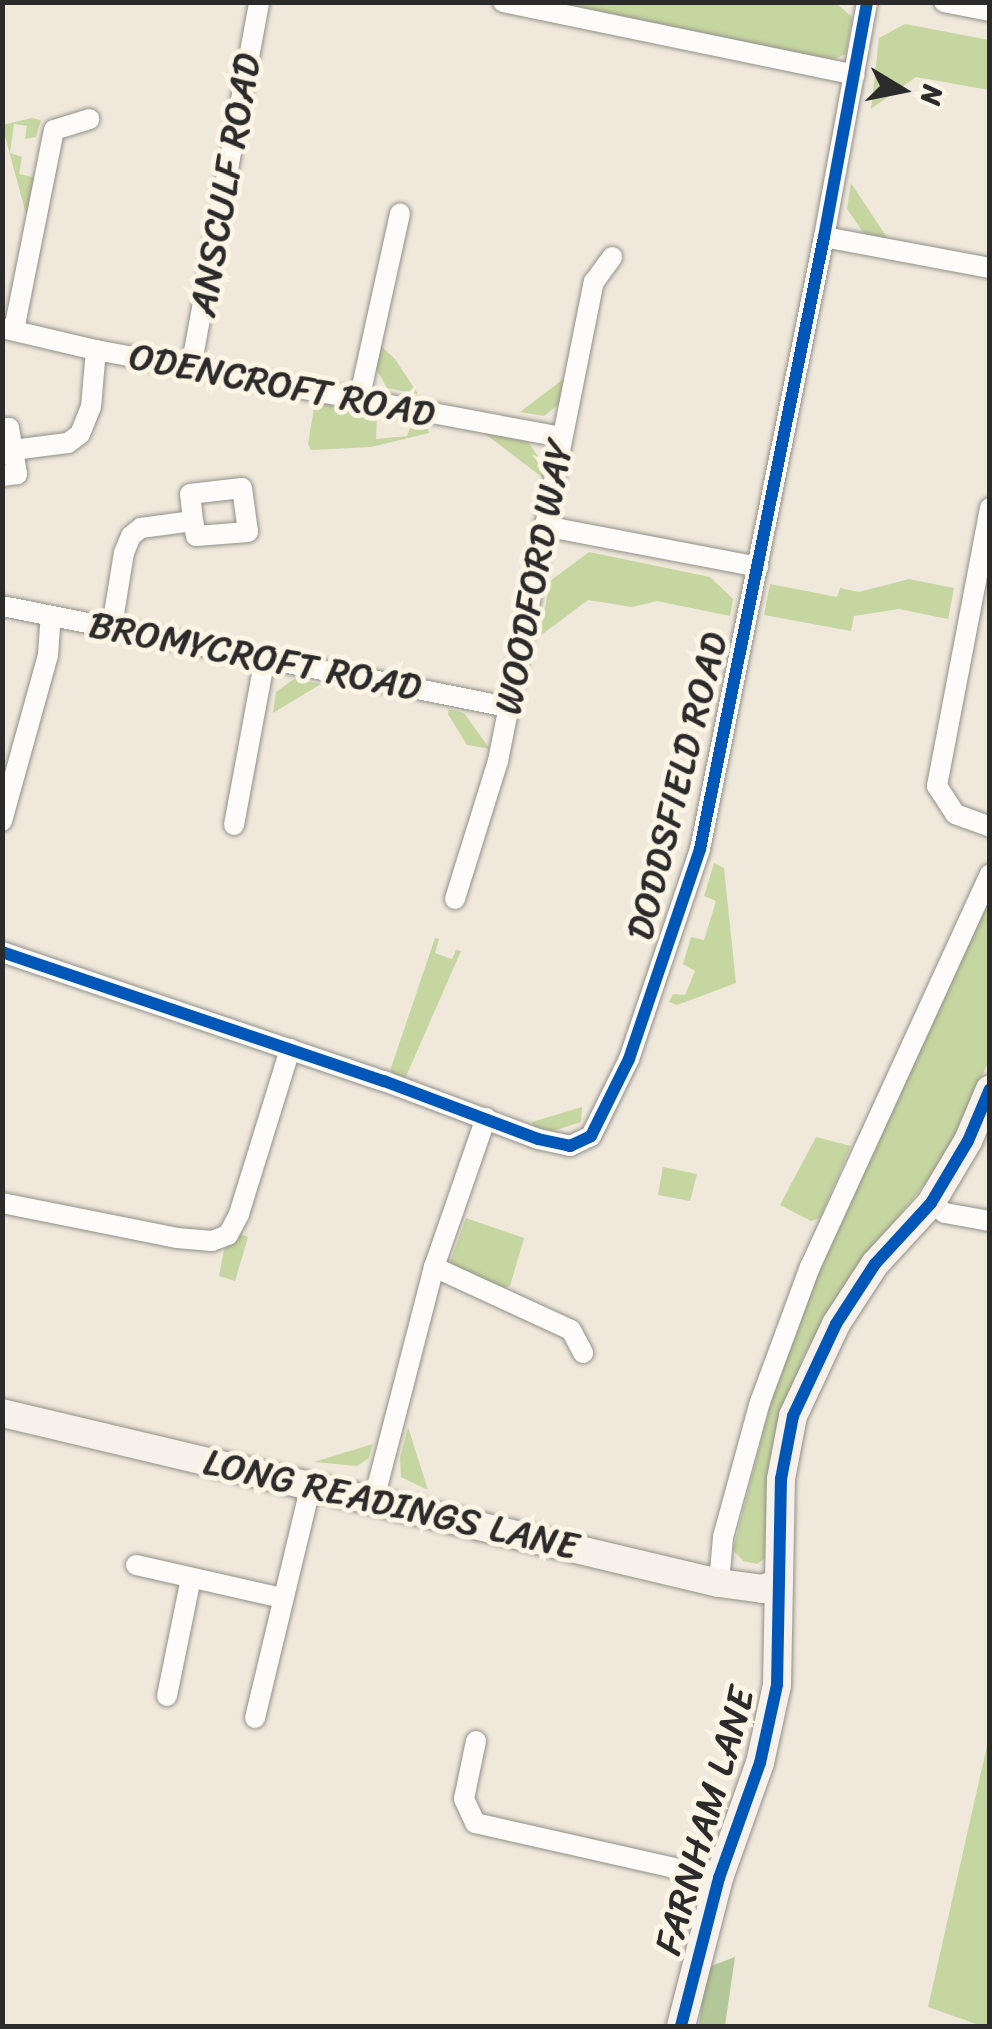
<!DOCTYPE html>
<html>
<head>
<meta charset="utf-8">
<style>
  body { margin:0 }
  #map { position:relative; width:992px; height:2029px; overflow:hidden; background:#efe8db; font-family:Sriracha,sans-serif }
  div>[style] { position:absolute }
  .green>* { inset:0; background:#c6d6a0 }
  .forest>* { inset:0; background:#b4c798 }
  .roads { filter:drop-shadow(0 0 2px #938f89) drop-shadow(0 0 2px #938f89) }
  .street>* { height:20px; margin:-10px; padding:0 10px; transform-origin:10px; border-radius:10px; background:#fdfcfa }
  .secondary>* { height:28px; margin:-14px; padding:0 14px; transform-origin:14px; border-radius:14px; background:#f6f1eb }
  .cycleway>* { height:12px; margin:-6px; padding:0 6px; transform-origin:6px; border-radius:6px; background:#0057b8 }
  span { translate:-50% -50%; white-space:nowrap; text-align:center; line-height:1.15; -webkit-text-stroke:10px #fcf5e5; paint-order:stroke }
  .street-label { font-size:38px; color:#2b2b2b }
  .frame { position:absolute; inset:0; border:5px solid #2b2b2b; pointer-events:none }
  .north { position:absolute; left:852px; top:40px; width:100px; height:100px; -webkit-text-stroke:8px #fcf5e5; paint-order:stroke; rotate:100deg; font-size:28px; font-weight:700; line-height:40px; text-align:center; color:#2b2b2b }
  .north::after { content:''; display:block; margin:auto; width:35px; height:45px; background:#2b2b2b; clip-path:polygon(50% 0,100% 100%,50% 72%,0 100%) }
</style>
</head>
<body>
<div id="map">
  <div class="green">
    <i style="clip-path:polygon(561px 3px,836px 3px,852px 17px,846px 54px,832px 60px)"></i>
    <i style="clip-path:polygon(905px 24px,989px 40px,989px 90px,916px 77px,871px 109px,879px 38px)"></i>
    <i style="clip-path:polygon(32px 118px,41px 120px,36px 137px,25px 139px,27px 126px,14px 124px,10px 153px,22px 157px,19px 174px,33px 177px,38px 166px,30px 214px,26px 214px,2px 125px)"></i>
    <i style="clip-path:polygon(851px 183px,888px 239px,865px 235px,847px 209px)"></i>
    <i style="clip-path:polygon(380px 345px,395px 359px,418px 394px,387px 388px,375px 367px)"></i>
    <i style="clip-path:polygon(566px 377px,560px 403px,544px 416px,520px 412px)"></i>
    <i style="clip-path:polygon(315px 402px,377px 414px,376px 439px,407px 436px,410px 428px,428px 429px,429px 433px,371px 447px,311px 450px,308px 444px)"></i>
    <i style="clip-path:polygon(484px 433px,528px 442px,544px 465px,543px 478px)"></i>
    <i style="clip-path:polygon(589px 552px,710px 577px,733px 599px,730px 616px,657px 601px,632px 607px,588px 600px,540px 636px,550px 581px)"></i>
    <i style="clip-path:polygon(909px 579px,954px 588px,948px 619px,899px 609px,854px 616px,851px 631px,764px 615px,770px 584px,837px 597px,840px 588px,859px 592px)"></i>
    <i style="clip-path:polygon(294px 679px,321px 684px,273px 713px,276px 692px)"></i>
    <i style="clip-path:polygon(449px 709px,464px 713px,490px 749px,467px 745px,448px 714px)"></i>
    <i style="clip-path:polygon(714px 863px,724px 868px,736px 983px,677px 1005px,669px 1002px,673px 994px,685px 995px,695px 971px,683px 964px,691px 937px,704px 940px,716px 901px,704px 896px)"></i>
    <i style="clip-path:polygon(989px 889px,989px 1061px,946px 1157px,847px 1281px,803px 1357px,775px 1447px,766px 1558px,757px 1564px,743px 1561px,733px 1550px,785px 1348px)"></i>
    <i style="clip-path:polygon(435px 938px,439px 939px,435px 953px,452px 959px,456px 950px,461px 951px,404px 1081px,390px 1071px)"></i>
    <i style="clip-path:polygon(582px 1107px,581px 1122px,553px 1131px,534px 1127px,532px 1122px)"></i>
    <i style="clip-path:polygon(816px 1137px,851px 1146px,820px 1218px,811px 1221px,780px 1205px)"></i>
    <i style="clip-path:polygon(663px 1167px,697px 1174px,690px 1201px,658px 1195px)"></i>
    <i style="clip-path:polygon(466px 1218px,524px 1238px,510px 1286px,496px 1289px,448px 1268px)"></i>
    <i style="clip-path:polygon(238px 1233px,248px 1237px,235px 1281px,219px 1276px,224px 1250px)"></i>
    <i style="clip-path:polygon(408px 1427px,428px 1490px,401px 1477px,400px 1458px)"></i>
    <i style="clip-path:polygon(373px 1444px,369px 1458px,357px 1466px,314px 1462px)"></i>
    <i style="clip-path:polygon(989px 1737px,990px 2026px,982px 2026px,928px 2007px)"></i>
  </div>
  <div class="forest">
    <i style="clip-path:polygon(735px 1957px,725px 2026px,699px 2026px,706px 1968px)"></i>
  </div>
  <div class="roads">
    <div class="street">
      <i style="left:503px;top:2px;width:359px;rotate:11.7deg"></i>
      <i style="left:944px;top:2px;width:47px;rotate:11.1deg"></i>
      <i style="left:824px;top:237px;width:169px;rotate:10.6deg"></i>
      <i style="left:2px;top:328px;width:97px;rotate:13.2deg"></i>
      <i style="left:96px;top:350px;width:474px;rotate:10.6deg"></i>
      <i style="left:14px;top:330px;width:204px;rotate:-78.7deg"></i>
      <i style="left:54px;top:130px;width:37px;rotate:-17deg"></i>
      <i style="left:191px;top:367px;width:371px;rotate:-79.4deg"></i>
      <i style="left:359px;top:400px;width:191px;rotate:-77.6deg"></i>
      <i style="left:2px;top:429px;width:7px;rotate:-8deg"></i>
      <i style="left:9px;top:428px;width:47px;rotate:80.1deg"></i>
      <i style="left:17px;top:474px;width:15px;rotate:172deg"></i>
      <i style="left:13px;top:450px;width:55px;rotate:-7.3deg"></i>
      <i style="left:68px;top:443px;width:15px;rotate:-37deg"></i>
      <i style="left:80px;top:434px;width:29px;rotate:-68deg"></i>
      <i style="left:91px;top:407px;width:57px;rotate:-85deg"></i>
      <i style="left:990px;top:508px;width:283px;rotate:100.8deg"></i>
      <i style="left:937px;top:786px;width:33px;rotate:57deg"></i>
      <i style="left:955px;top:814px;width:37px;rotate:20deg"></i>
      <i style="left:544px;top:526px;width:218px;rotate:10.8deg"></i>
      <i style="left:2px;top:606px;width:516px;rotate:11.29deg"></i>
      <i style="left:112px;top:626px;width:74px;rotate:-80.7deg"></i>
      <i style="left:124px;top:553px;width:18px;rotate:-68deg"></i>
      <i style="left:131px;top:536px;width:13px;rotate:-39deg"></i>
      <i style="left:141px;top:528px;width:52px;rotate:-7.7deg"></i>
      <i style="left:193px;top:521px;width:27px;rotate:-96deg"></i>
      <i style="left:190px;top:494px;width:52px;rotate:-6.6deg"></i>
      <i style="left:242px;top:488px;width:44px;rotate:82.2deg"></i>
      <i style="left:248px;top:532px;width:52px;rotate:175.6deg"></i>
      <i style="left:196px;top:536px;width:15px;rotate:-101deg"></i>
      <i style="left:2px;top:821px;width:172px;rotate:-74.5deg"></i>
      <i style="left:48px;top:655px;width:39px;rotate:-86deg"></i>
      <i style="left:234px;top:825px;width:170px;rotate:-79.5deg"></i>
      <i style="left:455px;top:899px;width:145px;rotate:-72.7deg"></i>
      <i style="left:498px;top:761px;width:489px;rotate:-78.7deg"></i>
      <i style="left:594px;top:282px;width:31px;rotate:-54deg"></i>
      <i style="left:2px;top:952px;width:403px;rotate:18.7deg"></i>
      <i style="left:384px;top:1081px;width:165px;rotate:20.6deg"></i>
      <i style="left:538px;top:1139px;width:33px;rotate:12deg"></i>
      <i style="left:570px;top:1146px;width:23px;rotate:-25deg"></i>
      <i style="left:591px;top:1136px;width:86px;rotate:-63.7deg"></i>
      <i style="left:629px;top:1059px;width:222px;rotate:-71.3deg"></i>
      <i style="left:700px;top:849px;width:624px;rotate:-78.55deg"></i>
      <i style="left:824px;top:237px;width:239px;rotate:-79.6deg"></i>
      <i style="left:2px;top:1203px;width:178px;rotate:11.3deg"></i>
      <i style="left:177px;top:1238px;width:35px;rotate:5deg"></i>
      <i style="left:212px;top:1241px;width:17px;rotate:-21deg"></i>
      <i style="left:228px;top:1235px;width:24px;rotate:-62deg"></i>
      <i style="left:239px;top:1214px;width:173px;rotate:-72.8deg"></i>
      <i style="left:931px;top:1203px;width:17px;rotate:36deg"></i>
      <i style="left:945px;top:1213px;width:46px;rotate:10.1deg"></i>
      <i style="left:434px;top:1267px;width:151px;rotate:24.7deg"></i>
      <i style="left:571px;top:1330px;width:26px;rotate:62deg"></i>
      <i style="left:374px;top:1499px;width:240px;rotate:-75.5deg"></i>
      <i style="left:434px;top:1267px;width:158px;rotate:-70.8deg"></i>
      <i style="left:136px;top:1565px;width:151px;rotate:12.7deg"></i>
      <i style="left:719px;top:1583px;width:46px;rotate:-85deg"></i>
      <i style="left:723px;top:1537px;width:140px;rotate:-74.7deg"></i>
      <i style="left:760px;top:1402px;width:144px;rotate:-69.7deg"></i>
      <i style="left:810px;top:1267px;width:432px;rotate:-65.4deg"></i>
      <i style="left:167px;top:1696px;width:120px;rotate:-78.5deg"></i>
      <i style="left:255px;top:1718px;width:241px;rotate:-76.5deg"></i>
      <i style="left:476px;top:1741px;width:59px;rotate:101.7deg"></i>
      <i style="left:464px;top:1799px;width:26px;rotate:65deg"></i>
      <i style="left:475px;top:1823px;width:250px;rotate:12.7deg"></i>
    </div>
    <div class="secondary">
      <i style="left:2px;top:1413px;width:737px;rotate:13.34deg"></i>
      <i style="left:719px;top:1583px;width:44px;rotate:7.8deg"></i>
      <i style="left:763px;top:1589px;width:16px;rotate:-22deg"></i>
      <i style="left:681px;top:2026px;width:153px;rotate:-75.6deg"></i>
      <i style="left:719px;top:1878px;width:122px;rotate:-70.4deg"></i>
      <i style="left:760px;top:1763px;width:80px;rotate:-77.7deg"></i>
      <i style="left:777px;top:1685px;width:206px;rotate:-88.9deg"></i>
      <i style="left:781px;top:1479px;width:64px;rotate:-79.2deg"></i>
      <i style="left:793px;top:1416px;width:102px;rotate:-64.9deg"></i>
      <i style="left:836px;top:1324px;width:72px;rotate:-57deg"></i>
      <i style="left:875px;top:1264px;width:83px;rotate:-47.4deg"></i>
      <i style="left:931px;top:1203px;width:72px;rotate:-59.2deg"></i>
      <i style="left:968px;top:1141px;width:56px;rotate:-67.1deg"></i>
    </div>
  </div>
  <div class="cycleway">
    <i style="left:2px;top:952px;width:403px;rotate:18.7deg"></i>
    <i style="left:384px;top:1081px;width:165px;rotate:20.6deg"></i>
    <i style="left:538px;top:1139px;width:33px;rotate:12deg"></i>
    <i style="left:570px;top:1146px;width:23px;rotate:-25deg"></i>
    <i style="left:591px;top:1136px;width:86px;rotate:-63.7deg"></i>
    <i style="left:629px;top:1059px;width:222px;rotate:-71.3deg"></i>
    <i style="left:700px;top:849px;width:624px;rotate:-78.55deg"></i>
    <i style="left:824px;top:237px;width:239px;rotate:-79.6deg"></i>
    <i style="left:681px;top:2026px;width:153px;rotate:-75.6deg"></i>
    <i style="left:719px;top:1878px;width:122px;rotate:-70.4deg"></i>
    <i style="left:760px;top:1763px;width:80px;rotate:-77.7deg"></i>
    <i style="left:777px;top:1685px;width:206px;rotate:-88.9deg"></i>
    <i style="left:781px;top:1479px;width:64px;rotate:-79.2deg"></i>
    <i style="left:793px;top:1416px;width:102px;rotate:-64.9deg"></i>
    <i style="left:836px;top:1324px;width:72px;rotate:-57deg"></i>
    <i style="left:875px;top:1264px;width:83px;rotate:-47.4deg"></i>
    <i style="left:931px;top:1203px;width:72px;rotate:-59.2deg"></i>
    <i style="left:968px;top:1141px;width:56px;rotate:-67.1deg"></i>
  </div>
  <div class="street-label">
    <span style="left:225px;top:185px;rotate:-80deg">ANSCULF ROAD</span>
    <span style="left:282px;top:385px;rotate:11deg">ODENCROFT ROAD</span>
    <span style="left:534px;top:577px;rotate:-79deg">WOODFORD WAY</span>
    <span style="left:255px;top:656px;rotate:11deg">BROMYCROFT ROAD</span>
    <span style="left:677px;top:786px;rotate:-76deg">DODDSFIELD ROAD</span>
    <span style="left:391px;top:1504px;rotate:13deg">LONG READINGS LANE</span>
    <span style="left:705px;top:1821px;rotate:-74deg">FARNHAM LANE</span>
  </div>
  <div class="frame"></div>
  <div class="north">N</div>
</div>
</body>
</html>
